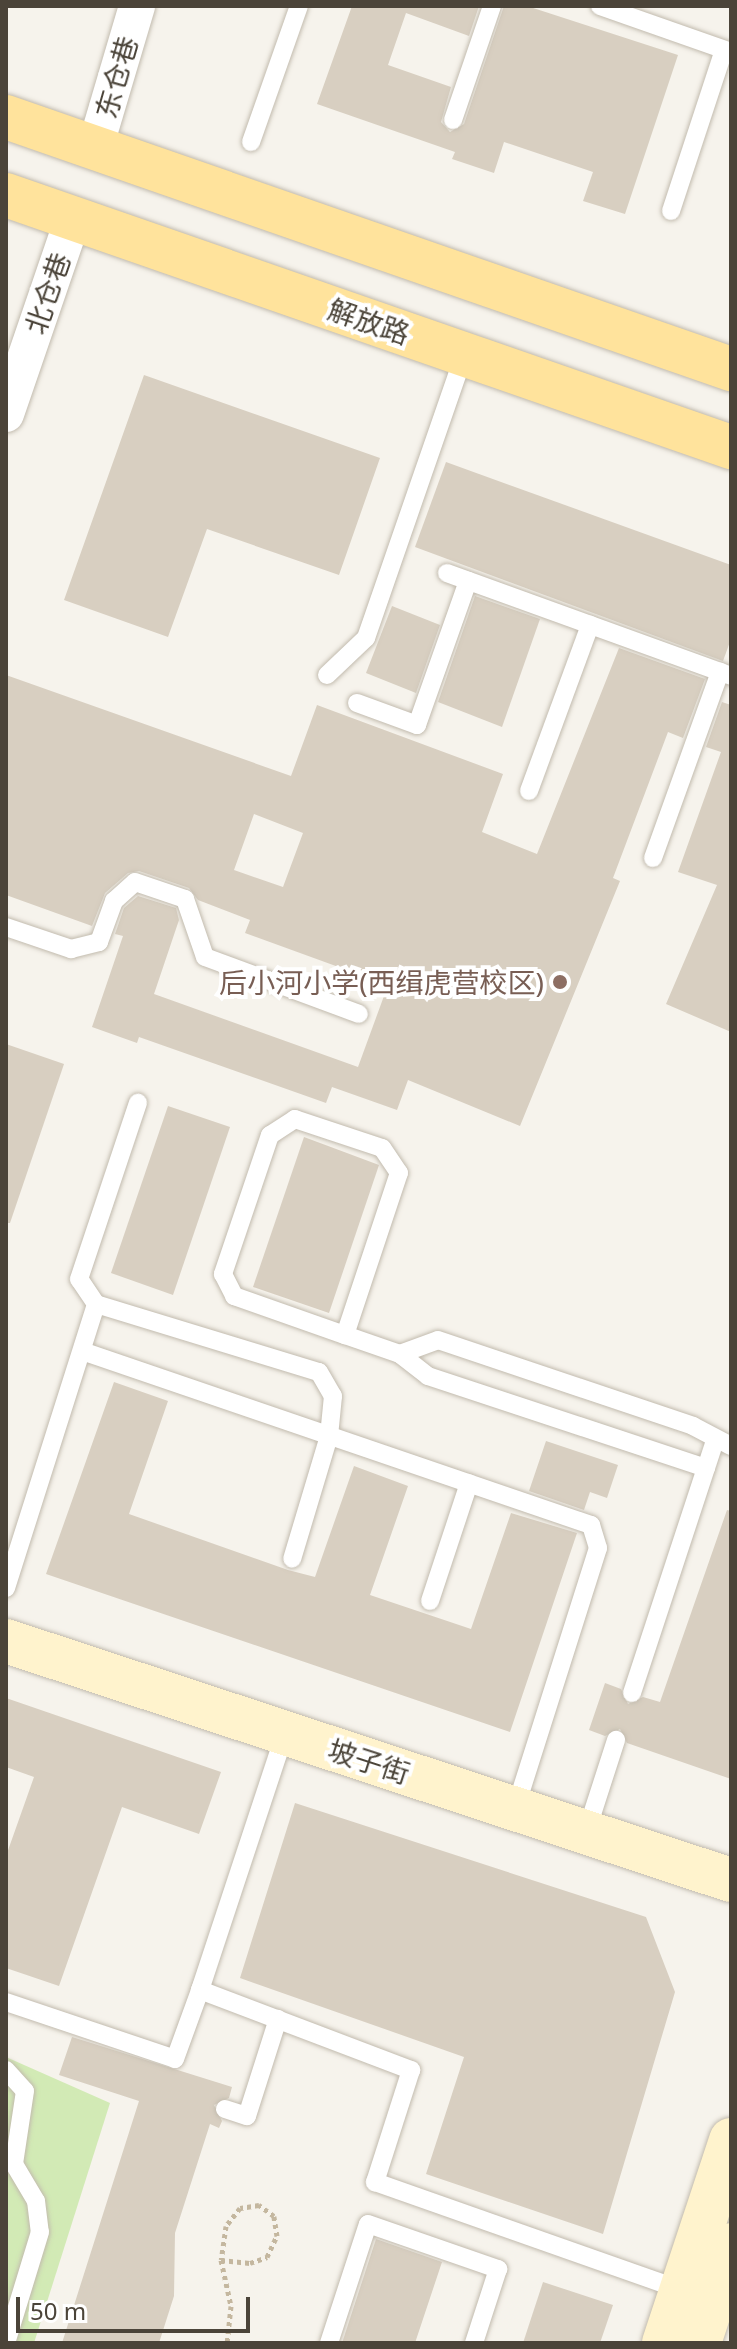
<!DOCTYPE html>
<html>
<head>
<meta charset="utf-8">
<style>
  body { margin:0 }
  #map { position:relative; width:737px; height:2349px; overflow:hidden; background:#f6f3ec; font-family:"Noto Sans","Noto Sans SC",sans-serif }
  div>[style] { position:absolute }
  .green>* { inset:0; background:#d2eab5 }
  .building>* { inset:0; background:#d8cfc1 }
  .path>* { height:5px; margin-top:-2.5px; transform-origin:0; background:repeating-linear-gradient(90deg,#c4b79f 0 4px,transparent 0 8px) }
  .roads { filter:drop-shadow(0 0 2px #c2bbae) drop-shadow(0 0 2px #c2bbae) }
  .lane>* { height:18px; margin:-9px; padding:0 9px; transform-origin:9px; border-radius:9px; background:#fff }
  .street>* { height:36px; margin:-18px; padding:0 18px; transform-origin:18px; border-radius:18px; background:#fff }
  .secondary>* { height:44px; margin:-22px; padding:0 22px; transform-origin:22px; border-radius:22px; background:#fff3cd }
  .primary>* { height:44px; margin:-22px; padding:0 22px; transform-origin:22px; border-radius:22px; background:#ffe39c }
  .dots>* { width:22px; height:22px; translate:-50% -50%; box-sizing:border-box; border:4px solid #fff; border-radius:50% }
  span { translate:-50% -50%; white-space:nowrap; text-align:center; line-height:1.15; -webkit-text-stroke:8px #fff; paint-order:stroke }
  .street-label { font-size:28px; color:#4b4439 }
  .education-label { font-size:28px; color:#785e54 }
  .right { translate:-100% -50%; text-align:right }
  .frame { position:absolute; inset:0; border:8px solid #4b4439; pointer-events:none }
  .scale { position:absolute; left:16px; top:2297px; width:234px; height:36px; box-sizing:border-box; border:4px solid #4b4439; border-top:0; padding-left:10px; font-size:24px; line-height:28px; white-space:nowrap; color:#4b4439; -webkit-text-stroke:6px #fff; paint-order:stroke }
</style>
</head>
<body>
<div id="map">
  <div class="green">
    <i style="clip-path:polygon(6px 2057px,110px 2103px,34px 2343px,6px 2343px)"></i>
  </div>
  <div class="building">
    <i style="clip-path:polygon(352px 6px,479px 6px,469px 36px,406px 13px,388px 65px,451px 87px,441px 122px,450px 132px,464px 124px,504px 6px,527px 6px,678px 55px,625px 214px,583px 201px,593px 172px,504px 142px,494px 173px,452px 159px,455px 152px,317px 104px)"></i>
    <i style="clip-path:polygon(144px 375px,380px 458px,339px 575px,207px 529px,168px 637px,64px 600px)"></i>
    <i style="clip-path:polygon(446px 462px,731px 565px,731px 639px,723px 661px,415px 547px)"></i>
    <i style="clip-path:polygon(475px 596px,540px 619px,502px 727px,438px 702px)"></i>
    <i style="clip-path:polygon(392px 606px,440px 625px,416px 693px,366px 673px)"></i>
    <i style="clip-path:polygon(evenodd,619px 648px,705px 679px,683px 738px,668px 732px,613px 878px,620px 881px,520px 1126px,408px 1080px,397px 1110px,332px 1087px,326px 1103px,139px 1037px,137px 1043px,92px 1027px,123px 936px,115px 934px,124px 908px,138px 896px,176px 908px,179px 920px,154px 994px,358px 1067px,388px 985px,245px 933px,250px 920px,198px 900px,189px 888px,139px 871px,128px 873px,105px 893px,92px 926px,6px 895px,6px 675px,291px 776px,317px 705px,503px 774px,482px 832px,537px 854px,619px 648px,254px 814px,303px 833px,283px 887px,234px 870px,254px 814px)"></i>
    <i style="clip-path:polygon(722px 702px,731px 705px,731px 1032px,666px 1004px,717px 885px,678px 872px,721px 752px,706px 747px)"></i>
    <i style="clip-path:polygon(6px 1044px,64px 1064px,10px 1223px,6px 1223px)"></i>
    <i style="clip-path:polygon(168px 1106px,230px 1127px,173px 1295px,111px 1273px)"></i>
    <i style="clip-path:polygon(304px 1137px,379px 1165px,329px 1313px,253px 1287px)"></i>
    <i style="clip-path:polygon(114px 1382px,168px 1401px,129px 1514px,288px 1570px,315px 1577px,354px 1466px,408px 1486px,370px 1595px,471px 1629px,511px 1513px,577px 1533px,510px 1732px,46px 1574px)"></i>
    <i style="clip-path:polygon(546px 1441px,618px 1465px,607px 1498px,590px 1492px,584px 1510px,529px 1491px)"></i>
    <i style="clip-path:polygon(727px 1510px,731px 1511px,731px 1779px,627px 1743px,620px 1729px,605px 1736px,589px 1730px,605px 1683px,621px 1689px,628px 1704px,643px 1697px,660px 1702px)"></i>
    <i style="clip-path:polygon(6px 1698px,221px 1772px,199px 1834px,122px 1807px,59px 1986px,6px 1968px,6px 1856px,34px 1777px,6px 1767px)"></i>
    <i style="clip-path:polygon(295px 1803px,646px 1917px,675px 1992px,603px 2234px,426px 2174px,464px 2057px,240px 1978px)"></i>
    <i style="clip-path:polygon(72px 2037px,232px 2087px,229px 2098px,214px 2105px,222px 2121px,219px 2128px,210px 2124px,175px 2233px,174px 2296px,159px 2343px,62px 2343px,139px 2101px,59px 2075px)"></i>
    <i style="clip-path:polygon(376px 2239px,442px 2262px,415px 2343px,342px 2343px)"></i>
    <i style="clip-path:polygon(543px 2282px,613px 2305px,600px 2343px,523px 2343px)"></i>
  </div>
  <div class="path">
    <i style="left:221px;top:2260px;width:29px;rotate:6deg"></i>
    <i style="left:250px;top:2263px;width:18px;rotate:-19deg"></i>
    <i style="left:267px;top:2257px;width:23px;rotate:-65deg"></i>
    <i style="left:277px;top:2236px;width:20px;rotate:-99deg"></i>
    <i style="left:274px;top:2216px;width:19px;rotate:-144deg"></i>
    <i style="left:259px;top:2205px;width:19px;rotate:171deg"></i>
    <i style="left:240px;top:2208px;width:23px;rotate:128deg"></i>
    <i style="left:226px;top:2226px;width:34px;rotate:98deg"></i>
    <i style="left:221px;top:2260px;width:47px;rotate:77.7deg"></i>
    <i style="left:231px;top:2306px;width:37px;rotate:96deg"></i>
  </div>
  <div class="roads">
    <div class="lane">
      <i style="left:600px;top:6px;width:139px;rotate:19.3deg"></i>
      <i style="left:453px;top:120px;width:120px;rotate:-71.1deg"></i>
      <i style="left:251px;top:142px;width:144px;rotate:-70.6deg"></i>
      <i style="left:671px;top:211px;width:169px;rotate:-71.8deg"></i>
      <i style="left:447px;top:573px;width:302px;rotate:19.9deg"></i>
      <i style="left:327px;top:675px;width:54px;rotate:-43.5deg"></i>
      <i style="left:366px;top:638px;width:299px;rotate:-70.9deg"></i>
      <i style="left:357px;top:703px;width:64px;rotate:20.1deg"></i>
      <i style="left:417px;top:725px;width:153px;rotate:-70.5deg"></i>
      <i style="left:529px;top:791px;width:177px;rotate:-69.8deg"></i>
      <i style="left:653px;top:858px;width:198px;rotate:-70.2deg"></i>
      <i style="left:6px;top:927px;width:69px;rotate:18.7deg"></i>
      <i style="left:71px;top:949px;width:29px;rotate:-14deg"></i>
      <i style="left:99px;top:942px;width:44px;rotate:-69.9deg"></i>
      <i style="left:114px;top:901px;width:28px;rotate:-42deg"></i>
      <i style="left:135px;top:882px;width:53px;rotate:18.8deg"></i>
      <i style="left:185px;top:899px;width:61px;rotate:71deg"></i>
      <i style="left:205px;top:957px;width:164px;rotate:20.3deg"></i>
      <i style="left:96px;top:1304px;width:233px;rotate:17deg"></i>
      <i style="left:319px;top:1372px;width:28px;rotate:60deg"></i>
      <i style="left:333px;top:1396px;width:40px;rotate:95.7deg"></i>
      <i style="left:329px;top:1436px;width:128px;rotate:106.7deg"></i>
      <i style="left:345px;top:1335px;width:171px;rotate:-71.6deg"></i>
      <i style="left:399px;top:1173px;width:30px;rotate:-124deg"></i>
      <i style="left:382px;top:1148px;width:92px;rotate:-161.6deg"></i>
      <i style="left:295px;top:1119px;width:30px;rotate:147deg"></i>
      <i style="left:270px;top:1135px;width:147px;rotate:108.7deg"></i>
      <i style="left:223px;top:1274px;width:25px;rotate:63deg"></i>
      <i style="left:234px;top:1296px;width:118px;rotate:19.4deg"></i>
      <i style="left:345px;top:1335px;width:58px;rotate:19.1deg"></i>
      <i style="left:82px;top:1351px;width:538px;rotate:18.87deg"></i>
      <i style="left:591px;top:1525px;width:24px;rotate:73deg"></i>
      <i style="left:598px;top:1548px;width:274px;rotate:107.6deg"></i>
      <i style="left:706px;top:1468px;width:293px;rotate:-161.7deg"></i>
      <i style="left:428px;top:1376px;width:36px;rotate:-142deg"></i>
      <i style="left:400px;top:1354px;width:40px;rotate:-20.2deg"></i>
      <i style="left:438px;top:1340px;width:269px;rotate:18.6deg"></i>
      <i style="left:693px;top:1426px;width:43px;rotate:27.8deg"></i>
      <i style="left:6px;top:1588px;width:298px;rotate:-72.4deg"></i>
      <i style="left:96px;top:1304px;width:30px;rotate:-124deg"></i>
      <i style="left:79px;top:1279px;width:186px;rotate:-71.5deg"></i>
      <i style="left:430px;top:1601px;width:124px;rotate:-71.7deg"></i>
      <i style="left:632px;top:1693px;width:265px;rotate:-71.8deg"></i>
      <i style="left:285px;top:1733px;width:271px;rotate:108.3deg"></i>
      <i style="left:200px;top:1990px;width:226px;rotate:20.8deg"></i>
      <i style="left:411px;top:2070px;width:118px;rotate:107.8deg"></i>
      <i style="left:375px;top:2182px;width:325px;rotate:19.4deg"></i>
      <i style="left:586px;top:1833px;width:98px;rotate:-72.1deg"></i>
      <i style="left:6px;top:2002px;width:178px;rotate:18.6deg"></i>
      <i style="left:175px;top:2059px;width:79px;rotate:-70deg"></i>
      <i style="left:6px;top:2070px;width:28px;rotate:48deg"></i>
      <i style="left:25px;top:2091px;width:74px;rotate:98.6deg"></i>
      <i style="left:14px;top:2164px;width:43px;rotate:59.3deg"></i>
      <i style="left:36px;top:2201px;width:31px;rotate:83deg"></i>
      <i style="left:40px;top:2232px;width:116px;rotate:107deg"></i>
      <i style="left:225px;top:2109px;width:23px;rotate:18deg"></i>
      <i style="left:247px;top:2116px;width:102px;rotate:-72.3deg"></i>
      <i style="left:329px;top:2343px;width:125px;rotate:-71.9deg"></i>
      <i style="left:368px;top:2224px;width:138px;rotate:19.1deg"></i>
      <i style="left:498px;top:2269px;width:78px;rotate:108deg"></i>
    </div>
    <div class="street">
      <i style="left:95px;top:148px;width:148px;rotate:-73.5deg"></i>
      <i style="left:6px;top:414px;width:207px;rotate:-71.1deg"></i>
    </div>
    <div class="secondary">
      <i style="left:6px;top:1641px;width:763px;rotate:18.25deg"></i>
      <i style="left:664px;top:2343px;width:214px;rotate:-71.7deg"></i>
      <i style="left:699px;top:2343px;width:103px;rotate:-71.9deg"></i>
    </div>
    <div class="primary">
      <i style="left:6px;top:117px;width:768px;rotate:19.17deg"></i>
      <i style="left:6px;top:195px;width:768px;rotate:19.17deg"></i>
    </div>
  </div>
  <div class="dots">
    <i style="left:560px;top:982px;background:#8d6e63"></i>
  </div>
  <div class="street-label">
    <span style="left:116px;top:77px;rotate:-74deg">东仓巷</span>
    <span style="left:47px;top:293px;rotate:-71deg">北仓巷</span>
    <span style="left:369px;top:321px;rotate:19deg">解放路</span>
    <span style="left:369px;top:1761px;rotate:18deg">坡子街</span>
  </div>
  <div class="education-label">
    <span class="right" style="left:544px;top:982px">后小河小学(西缉虎营校区)</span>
  </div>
  <div class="frame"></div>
  <div class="scale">50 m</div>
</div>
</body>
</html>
